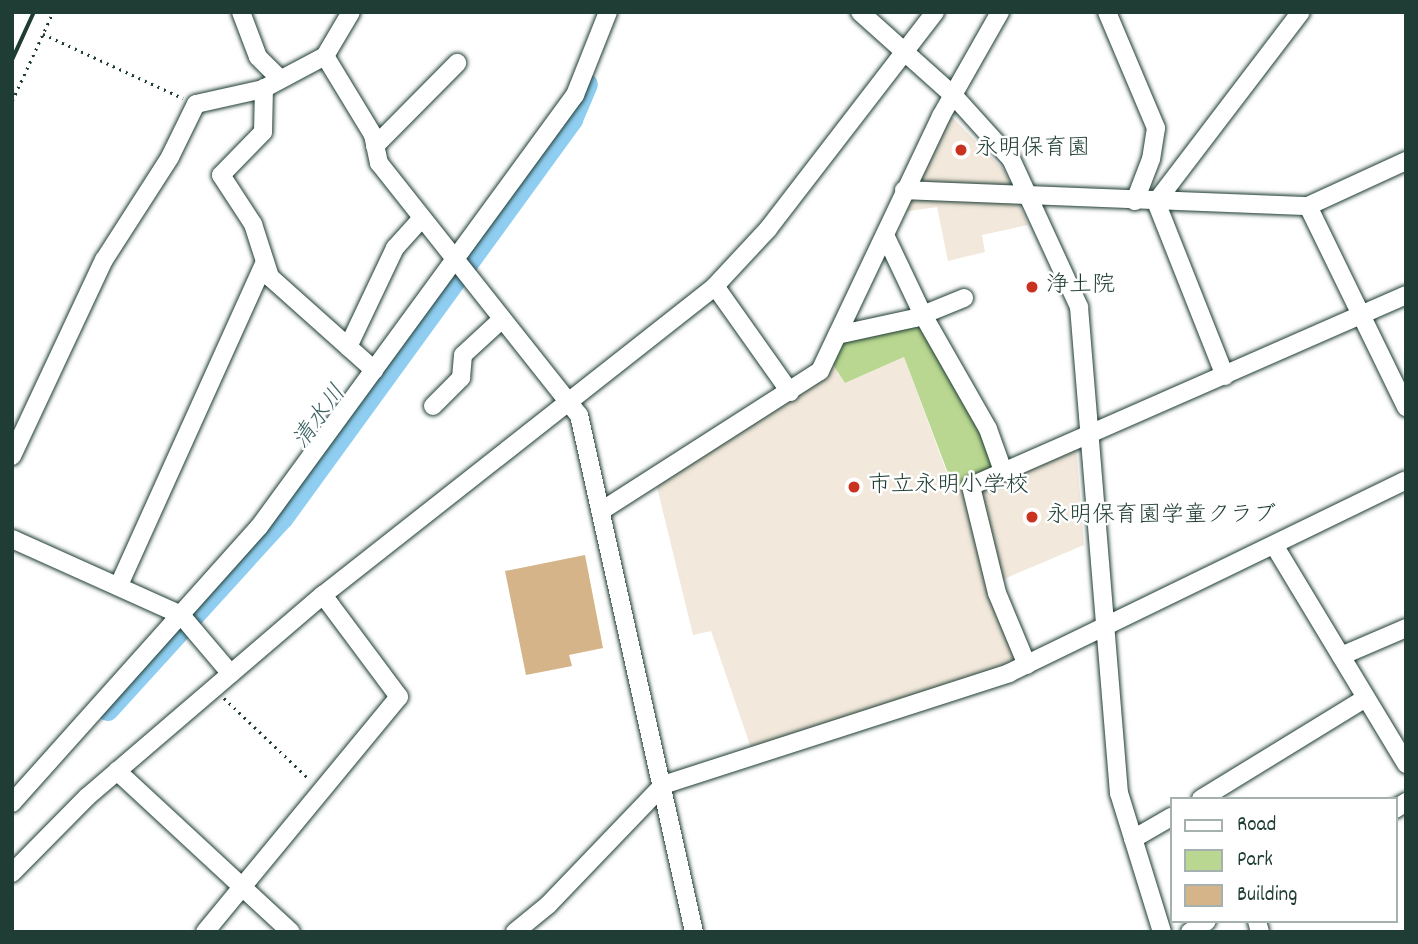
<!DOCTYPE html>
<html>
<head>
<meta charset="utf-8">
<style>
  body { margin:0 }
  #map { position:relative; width:1418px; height:944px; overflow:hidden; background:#fff; font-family:Dekko,"Klee One",sans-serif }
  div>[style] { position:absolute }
  .built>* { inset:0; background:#f2e8db }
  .green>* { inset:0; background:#b9d790 }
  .river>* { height:23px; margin:-11.5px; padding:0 11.5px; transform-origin:11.5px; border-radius:11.5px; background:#90cef1 }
  .building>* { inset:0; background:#d4b488 }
  .path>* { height:2.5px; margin-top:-1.25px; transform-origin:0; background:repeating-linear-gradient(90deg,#1f3d34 0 2px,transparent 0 7px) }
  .roads { filter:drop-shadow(0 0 2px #1f3d34) drop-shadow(0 0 2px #1f3d34) }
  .minor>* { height:18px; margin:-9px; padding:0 9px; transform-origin:9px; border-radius:9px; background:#fff }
  .rail>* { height:3.5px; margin:-1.75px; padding:0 1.75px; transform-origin:1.75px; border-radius:1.75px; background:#1f3d34 }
  .dots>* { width:19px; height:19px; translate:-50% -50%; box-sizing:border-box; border:4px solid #fff; border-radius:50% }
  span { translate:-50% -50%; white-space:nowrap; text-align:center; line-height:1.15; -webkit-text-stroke:5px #fff; paint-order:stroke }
  .poi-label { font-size:23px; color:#1f3d34 }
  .left { translate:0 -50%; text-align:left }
  .water-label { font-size:24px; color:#3b6163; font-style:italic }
  .frame { position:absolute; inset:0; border:14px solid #1f3d34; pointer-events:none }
  .legend { position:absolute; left:1170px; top:797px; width:228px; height:126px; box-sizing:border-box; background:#fff; border:2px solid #a5b1ae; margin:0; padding:9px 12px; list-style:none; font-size:21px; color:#1f3d34 }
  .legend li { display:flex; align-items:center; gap:14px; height:35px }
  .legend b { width:35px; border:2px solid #a5b1ae }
</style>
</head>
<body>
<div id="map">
  <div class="built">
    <i style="clip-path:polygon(951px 116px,1003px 169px,1010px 183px,1006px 188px,918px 184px)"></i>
    <i style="clip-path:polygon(907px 196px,1017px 199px,1028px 225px,982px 235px,985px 252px,948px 261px,937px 207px,901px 212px)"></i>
    <i style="clip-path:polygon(904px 357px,953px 489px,965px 484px,1020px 660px,751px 748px,711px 631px,693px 635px,656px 483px,832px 363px,845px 383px)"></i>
    <i style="clip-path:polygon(1076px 445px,1084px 545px,999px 581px,976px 490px)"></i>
  </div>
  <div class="green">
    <i style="clip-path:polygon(917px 321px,983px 428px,998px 468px,954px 489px,904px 357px,845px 383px,832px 363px,842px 341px)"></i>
  </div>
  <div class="river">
    <i style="left:107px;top:709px;width:260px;rotate:-47.7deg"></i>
    <i style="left:282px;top:517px;width:492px;rotate:-54deg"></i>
    <i style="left:571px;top:119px;width:38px;rotate:-67deg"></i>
  </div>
  <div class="building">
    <i style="clip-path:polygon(585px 555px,603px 648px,569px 655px,572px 666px,526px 675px,505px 571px)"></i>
  </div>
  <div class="path">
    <i style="left:43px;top:34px;width:154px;rotate:24.6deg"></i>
    <i style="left:12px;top:101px;width:98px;rotate:-65.3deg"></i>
    <i style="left:224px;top:698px;width:119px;rotate:43.6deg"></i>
  </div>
  <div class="roads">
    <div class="minor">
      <i style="left:241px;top:12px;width:48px;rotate:69.3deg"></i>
      <i style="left:258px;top:57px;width:30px;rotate:45deg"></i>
      <i style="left:860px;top:12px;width:126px;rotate:41.8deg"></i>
      <i style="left:954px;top:96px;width:85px;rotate:47.9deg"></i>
      <i style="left:1011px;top:159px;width:163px;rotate:65.3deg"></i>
      <i style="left:1079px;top:307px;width:488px;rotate:85.3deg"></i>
      <i style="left:1119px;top:793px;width:145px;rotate:72.8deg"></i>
      <i style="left:1107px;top:12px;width:126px;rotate:67.1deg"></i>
      <i style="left:1156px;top:128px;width:31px;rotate:99deg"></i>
      <i style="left:1151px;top:159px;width:45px;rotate:110.9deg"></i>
      <i style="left:325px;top:56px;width:92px;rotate:58.7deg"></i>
      <i style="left:373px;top:135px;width:29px;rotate:78deg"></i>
      <i style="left:379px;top:163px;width:322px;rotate:51.6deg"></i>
      <i style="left:579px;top:415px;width:530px;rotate:77.46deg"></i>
      <i style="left:264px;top:88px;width:44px;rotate:91.3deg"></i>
      <i style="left:263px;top:132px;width:60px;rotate:134.3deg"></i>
      <i style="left:221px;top:175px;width:59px;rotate:56.9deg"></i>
      <i style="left:253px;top:224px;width:56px;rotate:72.2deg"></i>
      <i style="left:270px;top:277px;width:140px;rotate:41.8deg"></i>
      <i style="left:375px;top:146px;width:117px;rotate:-45.3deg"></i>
      <i style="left:904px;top:190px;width:404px;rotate:2.3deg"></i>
      <i style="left:1308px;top:206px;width:108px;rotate:-24.7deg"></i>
      <i style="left:1308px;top:206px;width:224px;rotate:64deg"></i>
      <i style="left:885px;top:235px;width:89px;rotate:64.6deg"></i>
      <i style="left:923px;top:315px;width:131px;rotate:60.3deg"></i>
      <i style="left:988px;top:429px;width:45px;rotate:70.3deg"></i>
      <i style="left:715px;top:286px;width:130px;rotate:54.7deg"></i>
      <i style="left:837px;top:335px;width:80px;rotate:-12.3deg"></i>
      <i style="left:915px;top:318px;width:53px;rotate:-22.2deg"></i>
      <i style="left:348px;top:347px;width:110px;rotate:-64.6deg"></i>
      <i style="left:395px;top:248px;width:39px;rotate:-48deg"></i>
      <i style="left:1225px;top:376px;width:187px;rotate:-111.6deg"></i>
      <i style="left:1156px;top:202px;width:239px;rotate:-52.7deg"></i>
      <i style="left:433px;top:406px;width:40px;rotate:-45deg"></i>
      <i style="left:461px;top:378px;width:23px;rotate:-85deg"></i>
      <i style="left:463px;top:355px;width:50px;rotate:-42.6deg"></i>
      <i style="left:12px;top:456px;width:217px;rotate:-64.9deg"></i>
      <i style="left:104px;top:260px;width:122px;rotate:-57.3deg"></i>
      <i style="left:170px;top:157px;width:59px;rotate:-63.9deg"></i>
      <i style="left:196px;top:104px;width:69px;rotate:-12.6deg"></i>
      <i style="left:263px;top:89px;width:70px;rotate:-28deg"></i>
      <i style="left:325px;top:56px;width:51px;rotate:-59.4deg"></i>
      <i style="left:601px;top:511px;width:260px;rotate:-32.6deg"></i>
      <i style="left:820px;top:371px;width:282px;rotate:-64.6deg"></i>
      <i style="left:941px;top:116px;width:120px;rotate:-60.4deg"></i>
      <i style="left:12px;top:539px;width:185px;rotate:24.2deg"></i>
      <i style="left:181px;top:615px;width:77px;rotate:49.7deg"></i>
      <i style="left:1274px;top:545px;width:256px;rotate:58.9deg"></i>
      <i style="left:119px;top:585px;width:354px;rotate:-65.7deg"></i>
      <i style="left:1341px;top:656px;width:71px;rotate:-23.3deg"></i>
      <i style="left:1027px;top:665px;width:78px;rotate:-112.6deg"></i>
      <i style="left:997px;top:593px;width:110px;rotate:-103.7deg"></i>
      <i style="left:971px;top:486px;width:475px;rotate:-23.7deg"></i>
      <i style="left:117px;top:771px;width:237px;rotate:42.8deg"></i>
      <i style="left:1201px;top:799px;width:193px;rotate:-31.5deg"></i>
      <i style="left:12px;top:803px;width:370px;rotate:-48.2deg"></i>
      <i style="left:259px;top:527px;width:535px;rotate:-53.82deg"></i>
      <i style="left:575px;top:95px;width:89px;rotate:-68.3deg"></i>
      <i style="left:1395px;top:809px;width:13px;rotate:-32deg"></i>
      <i style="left:1133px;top:839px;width:44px;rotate:-30.1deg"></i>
      <i style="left:12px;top:873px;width:107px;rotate:-45.4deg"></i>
      <i style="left:87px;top:797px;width:311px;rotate:-40.6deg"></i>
      <i style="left:323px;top:595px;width:499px;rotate:-38.2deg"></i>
      <i style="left:715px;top:286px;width:78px;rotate:-47.1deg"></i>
      <i style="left:768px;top:229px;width:274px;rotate:-52.4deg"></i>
      <i style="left:1257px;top:921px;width:11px;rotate:75deg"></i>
      <i style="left:205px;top:932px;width:305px;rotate:-50.5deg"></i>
      <i style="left:399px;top:697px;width:127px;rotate:-126.7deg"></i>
      <i style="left:515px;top:932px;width:43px;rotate:-39.3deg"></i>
      <i style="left:548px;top:905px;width:166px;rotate:-46.2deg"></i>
      <i style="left:663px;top:785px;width:364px;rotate:-17.9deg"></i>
      <i style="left:1009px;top:673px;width:441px;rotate:-25.9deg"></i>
      <i style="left:1190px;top:932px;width:20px;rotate:-33deg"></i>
    </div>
  </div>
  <div class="rail">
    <i style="left:12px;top:60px;width:53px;rotate:-65.4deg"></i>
  </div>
  <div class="dots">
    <i style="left:961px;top:150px;background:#c8321e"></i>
    <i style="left:1032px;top:287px;background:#c8321e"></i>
    <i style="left:854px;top:487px;background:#c8321e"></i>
    <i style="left:1032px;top:517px;background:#c8321e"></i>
  </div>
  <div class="poi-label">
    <span class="left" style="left:975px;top:150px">永明保育園</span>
    <span class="left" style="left:1046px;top:287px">浄土院</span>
    <span class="left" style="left:868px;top:487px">市立永明小学校</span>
    <span class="left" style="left:1046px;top:517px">永明保育園学童クラブ</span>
  </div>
  <div class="water-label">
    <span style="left:321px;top:418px;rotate:-54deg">清水川</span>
  </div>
  <div class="frame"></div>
  <ul class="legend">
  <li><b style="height:9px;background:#fff"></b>Road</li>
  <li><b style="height:19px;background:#b9d790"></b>Park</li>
  <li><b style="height:19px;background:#d4b488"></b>Building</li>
  </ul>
</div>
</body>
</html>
